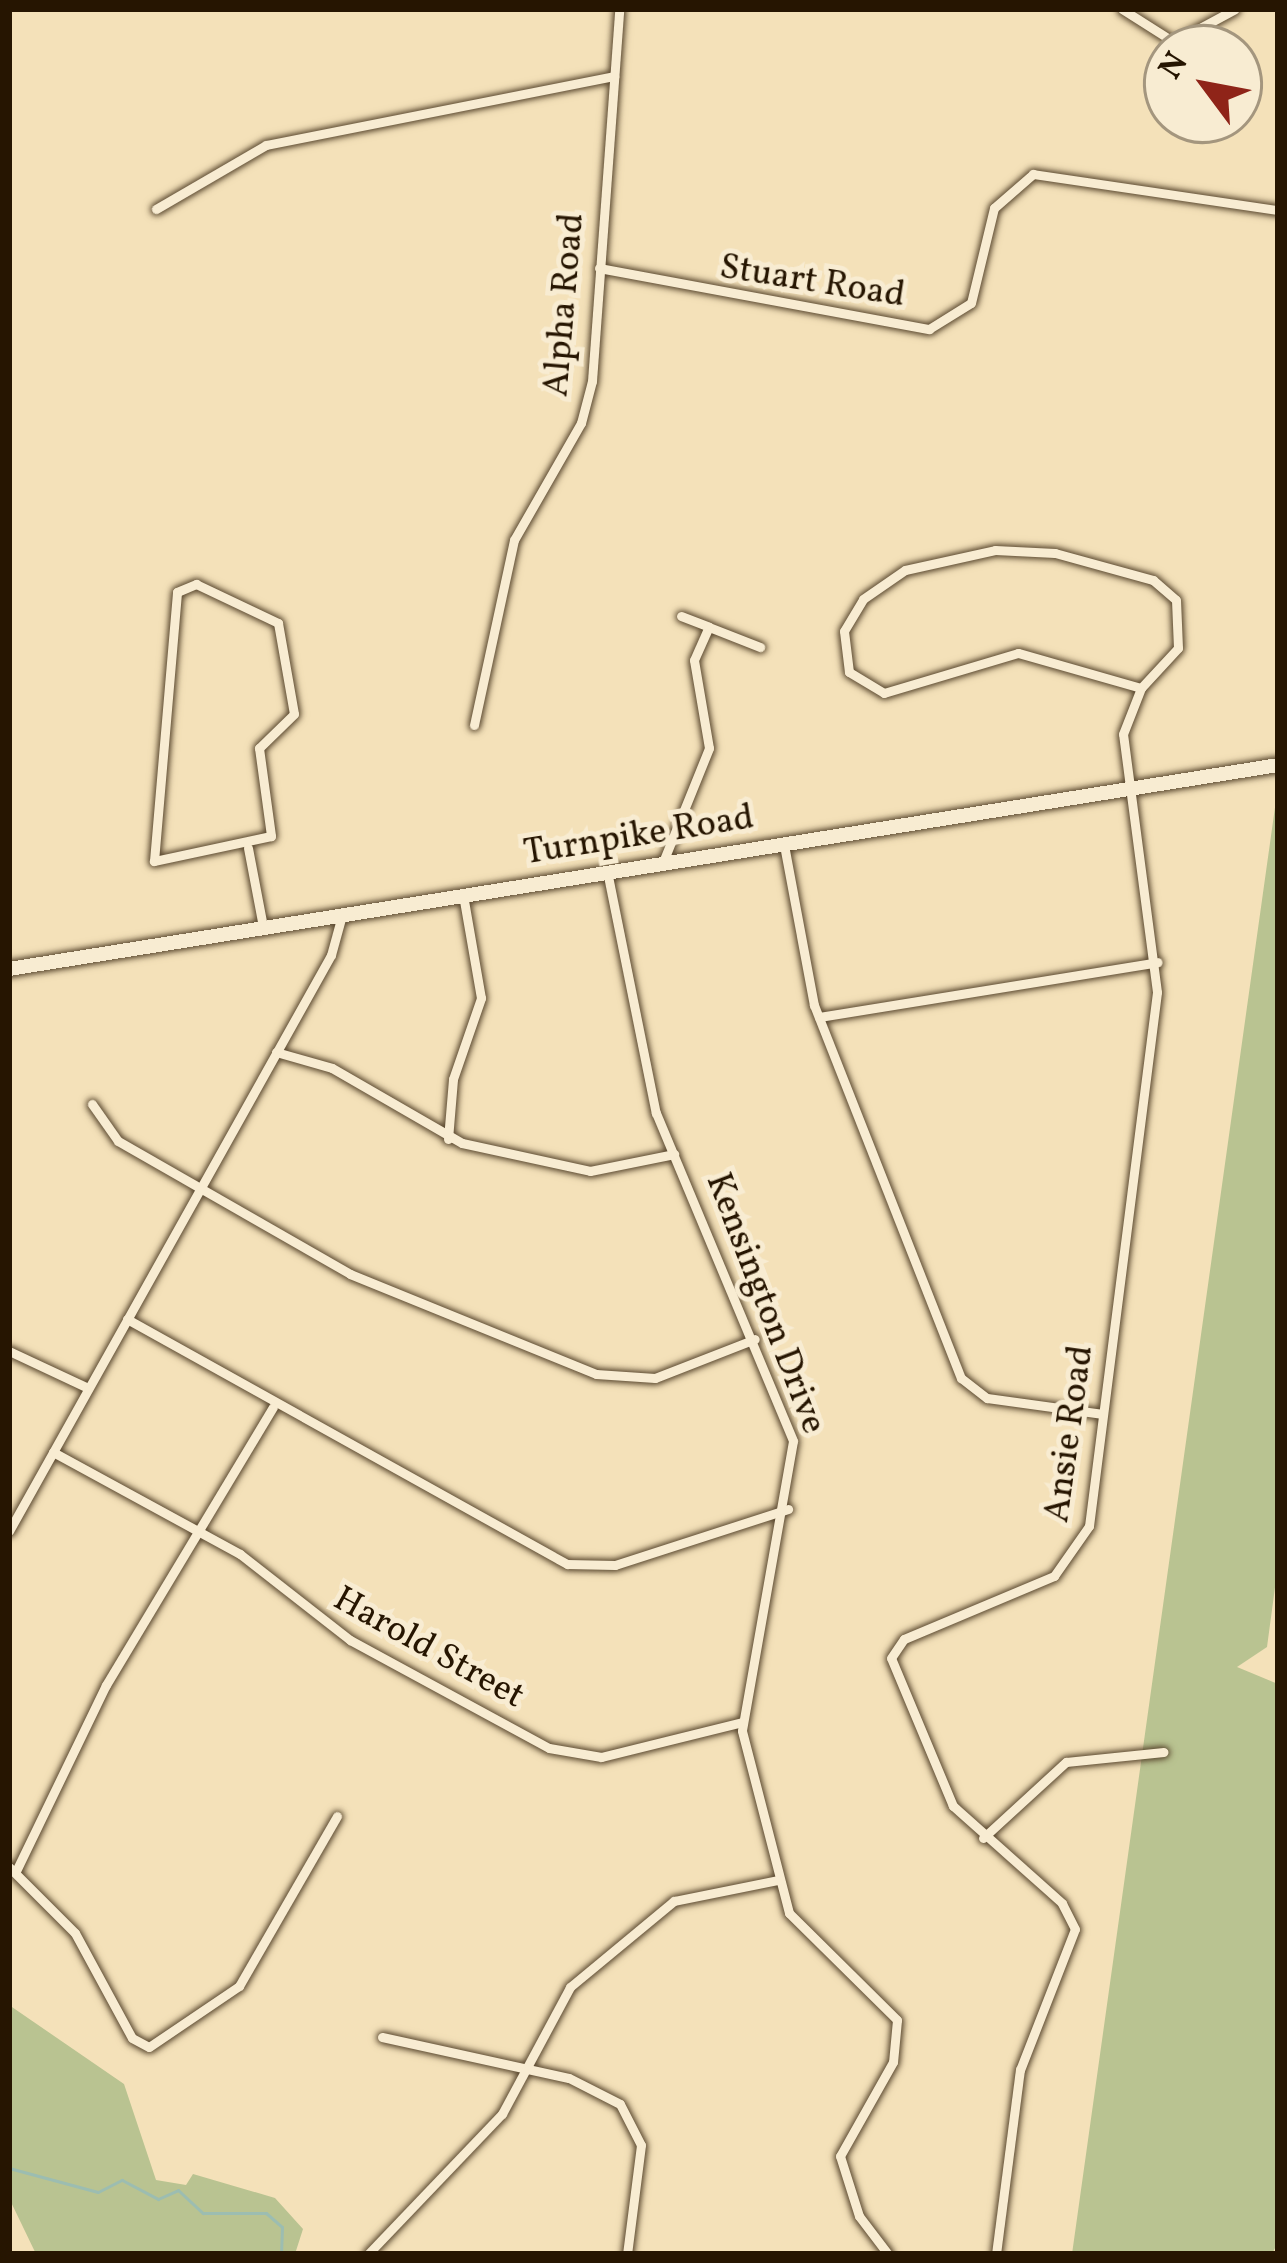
<!DOCTYPE html>
<html>
<head>
<meta charset="utf-8">
<style>
  body { margin:0 }
  #map { position:relative; width:1287px; height:2263px; overflow:hidden; background:#f4e1b9; font-family:Vollkorn,serif }
  div>[style] { position:absolute }
  .green>* { inset:0; background:#b9c391 }
  .stream>* { height:3px; margin:-1.5px; padding:0 1.5px; transform-origin:1.5px; border-radius:1.5px; background:#9cbdb1 }
  .roads { filter:drop-shadow(0 0 3px #5a482f) drop-shadow(0 0 3px #5a482f) }
  .street>* { height:9px; margin:-4.5px; padding:0 4.5px; transform-origin:4.5px; border-radius:4.5px; background:#f8ecd2 }
  .secondary>* { height:14px; margin:-7px; padding:0 7px; transform-origin:7px; border-radius:7px; background:#f8ecd2 }
  span { translate:-50% -50%; white-space:nowrap; text-align:center; line-height:1.15; -webkit-text-stroke:10px #f8ecd2; paint-order:stroke }
  .street-label { font-size:36px; color:#261501 }
  .frame { position:absolute; inset:0; border:12px solid #261501; pointer-events:none }
  .north { position:absolute; left:1143px; top:24px; width:120px; height:120px; box-sizing:border-box; background:#f8ecd2; border:3px solid #a4967e; border-radius:50%; rotate:302deg; font-size:33px; font-weight:700; line-height:48px; text-align:center; color:#261501 }
  .north::after { content:''; display:block; margin:auto; width:42px; height:54px; background:#8f2418; clip-path:polygon(50% 0,100% 100%,50% 72%,0 100%) }
</style>
</head>
<body>
<div id="map">
  <div class="green">
    <i style="clip-path:polygon(1278px 786px,1278px 1565px,1267px 1647px,1237px 1667px,1278px 1684px,1278px 2242px,1272px 2254px,1072px 2254px)"></i>
    <i style="clip-path:polygon(9px 2005px,124px 2084px,156px 2180px,186px 2185px,193px 2174px,275px 2198px,303px 2229px,295px 2254px,36px 2254px,9px 2198px)"></i>
  </div>
  <div class="stream">
    <i style="left:9px;top:2168px;width:92px;rotate:15.1deg"></i>
    <i style="left:98px;top:2192px;width:27px;rotate:-27deg"></i>
    <i style="left:122px;top:2180px;width:41px;rotate:27.8deg"></i>
    <i style="left:158px;top:2199px;width:22px;rotate:-24deg"></i>
    <i style="left:178px;top:2190px;width:34px;rotate:43deg"></i>
    <i style="left:203px;top:2213px;width:63px"></i>
    <i style="left:266px;top:2213px;width:21px;rotate:41deg"></i>
    <i style="left:282px;top:2227px;width:27px;rotate:92deg"></i>
  </div>
  <div class="roads">
    <div class="street">
      <i style="left:1122px;top:9px;width:62px;rotate:32.4deg"></i>
      <i style="left:1174px;top:42px;width:69px;rotate:-28.4deg"></i>
      <i style="left:156px;top:209px;width:127px;rotate:-30.2deg"></i>
      <i style="left:266px;top:145px;width:355px;rotate:-11.2deg"></i>
      <i style="left:599px;top:268px;width:336px;rotate:10.5deg"></i>
      <i style="left:929px;top:329px;width:49px;rotate:-31.8deg"></i>
      <i style="left:971px;top:303px;width:98px;rotate:-76.4deg"></i>
      <i style="left:994px;top:208px;width:52px;rotate:-41.1deg"></i>
      <i style="left:1033px;top:174px;width:248px;rotate:8.4deg"></i>
      <i style="left:196px;top:584px;width:91px;rotate:25.4deg"></i>
      <i style="left:278px;top:623px;width:92px;rotate:80deg"></i>
      <i style="left:294px;top:714px;width:49px;rotate:135.8deg"></i>
      <i style="left:259px;top:748px;width:89px;rotate:82.2deg"></i>
      <i style="left:271px;top:836px;width:120px;rotate:167.9deg"></i>
      <i style="left:154px;top:861px;width:270px;rotate:-85.1deg"></i>
      <i style="left:177px;top:592px;width:21px;rotate:-23deg"></i>
      <i style="left:681px;top:616px;width:30px;rotate:21deg"></i>
      <i style="left:474px;top:725px;width:189px;rotate:-77.8deg"></i>
      <i style="left:514px;top:540px;width:135px;rotate:-60.2deg"></i>
      <i style="left:581px;top:423px;width:43px;rotate:-75.3deg"></i>
      <i style="left:592px;top:381px;width:373px;rotate:-85.8deg"></i>
      <i style="left:784px;top:845px;width:163px;rotate:79.4deg"></i>
      <i style="left:814px;top:1005px;width:401px;rotate:68.5deg"></i>
      <i style="left:961px;top:1378px;width:33px;rotate:38deg"></i>
      <i style="left:987px;top:1398px;width:117px;rotate:7.9deg"></i>
      <i style="left:248px;top:848px;width:80px;rotate:79.2deg"></i>
      <i style="left:663px;top:862px;width:123px;rotate:-68deg"></i>
      <i style="left:709px;top:748px;width:89px;rotate:-99.7deg"></i>
      <i style="left:694px;top:660px;width:36px;rotate:-66deg"></i>
      <i style="left:709px;top:627px;width:55px;rotate:21.4deg"></i>
      <i style="left:607px;top:871px;width:247px;rotate:78.6deg"></i>
      <i style="left:656px;top:1113px;width:355px;rotate:67.3deg"></i>
      <i style="left:793px;top:1441px;width:294px;rotate:100deg"></i>
      <i style="left:742px;top:1731px;width:188px;rotate:75.5deg"></i>
      <i style="left:789px;top:1913px;width:152px;rotate:44.7deg"></i>
      <i style="left:897px;top:2020px;width:42px;rotate:95.4deg"></i>
      <i style="left:893px;top:2062px;width:108px;rotate:119.4deg"></i>
      <i style="left:840px;top:2156px;width:63px;rotate:72.4deg"></i>
      <i style="left:859px;top:2216px;width:48px;rotate:52.7deg"></i>
      <i style="left:819px;top:1017px;width:343px;rotate:-9.2deg"></i>
      <i style="left:276px;top:1052px;width:58px;rotate:15.9deg"></i>
      <i style="left:332px;top:1068px;width:150px;rotate:30deg"></i>
      <i style="left:462px;top:1143px;width:131px;rotate:12.3deg"></i>
      <i style="left:590px;top:1171px;width:86px;rotate:-11.4deg"></i>
      <i style="left:92px;top:1104px;width:45px;rotate:54.9deg"></i>
      <i style="left:118px;top:1141px;width:267px;rotate:29.8deg"></i>
      <i style="left:350px;top:1274px;width:266px;rotate:22.1deg"></i>
      <i style="left:596px;top:1374px;width:59px;rotate:3.9deg"></i>
      <i style="left:655px;top:1378px;width:107px;rotate:-21.3deg"></i>
      <i style="left:448px;top:1139px;width:60px;rotate:-85.2deg"></i>
      <i style="left:453px;top:1079px;width:86px;rotate:-70.9deg"></i>
      <i style="left:481px;top:998px;width:105px;rotate:-99.9deg"></i>
      <i style="left:127px;top:1319px;width:504px;rotate:29.11deg"></i>
      <i style="left:567px;top:1564px;width:48px;rotate:1.2deg"></i>
      <i style="left:615px;top:1565px;width:182px;rotate:-17.9deg"></i>
      <i style="left:9px;top:1351px;width:87px;rotate:25.1deg"></i>
      <i style="left:53px;top:1452px;width:213px;rotate:28.6deg"></i>
      <i style="left:240px;top:1554px;width:140px;rotate:38deg"></i>
      <i style="left:350px;top:1640px;width:226px;rotate:28.5deg"></i>
      <i style="left:549px;top:1748px;width:53px;rotate:9.8deg"></i>
      <i style="left:601px;top:1757px;width:145px;rotate:-13.9deg"></i>
      <i style="left:9px;top:1531px;width:660px;rotate:-60.79deg"></i>
      <i style="left:331px;top:955px;width:41px;rotate:-74.6deg"></i>
      <i style="left:983px;top:1838px;width:113px;rotate:-42.5deg"></i>
      <i style="left:1066px;top:1762px;width:98px;rotate:-5.9deg"></i>
      <i style="left:9px;top:1867px;width:93px;rotate:45deg"></i>
      <i style="left:75px;top:1933px;width:119px;rotate:61.5deg"></i>
      <i style="left:132px;top:2038px;width:19px;rotate:28deg"></i>
      <i style="left:149px;top:2047px;width:109px;rotate:-34.1deg"></i>
      <i style="left:239px;top:1986px;width:196px;rotate:-60deg"></i>
      <i style="left:16px;top:1871px;width:207px;rotate:-64.2deg"></i>
      <i style="left:106px;top:1685px;width:324px;rotate:-59deg"></i>
      <i style="left:382px;top:2037px;width:191px;rotate:12.4deg"></i>
      <i style="left:569px;top:2078px;width:57px;rotate:27deg"></i>
      <i style="left:620px;top:2104px;width:46px;rotate:62.9deg"></i>
      <i style="left:641px;top:2145px;width:110px;rotate:97.3deg"></i>
      <i style="left:368px;top:2254px;width:194px;rotate:-46.3deg"></i>
      <i style="left:502px;top:2114px;width:144px;rotate:-61.8deg"></i>
      <i style="left:570px;top:1987px;width:135px;rotate:-39.6deg"></i>
      <i style="left:674px;top:1901px;width:106px;rotate:-11.4deg"></i>
      <i style="left:996px;top:2254px;width:186px;rotate:-82.6deg"></i>
      <i style="left:1020px;top:2070px;width:151px;rotate:-68.7deg"></i>
      <i style="left:1075px;top:1929px;width:29px;rotate:-117deg"></i>
      <i style="left:1062px;top:1903px;width:146px;rotate:-138.3deg"></i>
      <i style="left:953px;top:1806px;width:160px;rotate:-112.7deg"></i>
      <i style="left:891px;top:1658px;width:23px;rotate:-56deg"></i>
      <i style="left:904px;top:1639px;width:163px;rotate:-22.8deg"></i>
      <i style="left:1054px;top:1576px;width:61px;rotate:-55deg"></i>
      <i style="left:1089px;top:1526px;width:538px;rotate:-82.74deg"></i>
      <i style="left:1157px;top:992px;width:260px;rotate:-97.5deg"></i>
      <i style="left:1123px;top:734px;width:49px;rotate:-68.6deg"></i>
      <i style="left:1141px;top:688px;width:128px;rotate:-164.1deg"></i>
      <i style="left:1018px;top:653px;width:140px;rotate:163.4deg"></i>
      <i style="left:884px;top:693px;width:41px;rotate:-149deg"></i>
      <i style="left:849px;top:672px;width:41px;rotate:-97deg"></i>
      <i style="left:844px;top:631px;width:37px;rotate:-59deg"></i>
      <i style="left:863px;top:599px;width:51px;rotate:-34.6deg"></i>
      <i style="left:905px;top:570px;width:92px;rotate:-12.5deg"></i>
      <i style="left:995px;top:550px;width:60px;rotate:2.9deg"></i>
      <i style="left:1055px;top:553px;width:102px;rotate:15.4deg"></i>
      <i style="left:1153px;top:580px;width:30px;rotate:41deg"></i>
      <i style="left:1176px;top:600px;width:48px;rotate:87.6deg"></i>
      <i style="left:1178px;top:648px;width:54px;rotate:132.8deg"></i>
    </div>
    <div class="secondary">
      <i style="left:9px;top:969px;width:1285px;rotate:-9.13deg"></i>
    </div>
  </div>
  <div class="street-label">
    <span style="left:812px;top:283px;rotate:9deg">Stuart Road</span>
    <span style="left:566px;top:305px;rotate:-85deg">Alpha Road</span>
    <span style="left:639px;top:837px;rotate:-9deg">Turnpike Road</span>
    <span style="left:764px;top:1304px;rotate:69deg">Kensington Drive</span>
    <span style="left:1071px;top:1434px;rotate:-82deg">Ansie Road</span>
    <span style="left:428px;top:1649px;rotate:29deg">Harold Street</span>
  </div>
  <div class="frame"></div>
  <div class="north">N</div>
</div>
</body>
</html>
